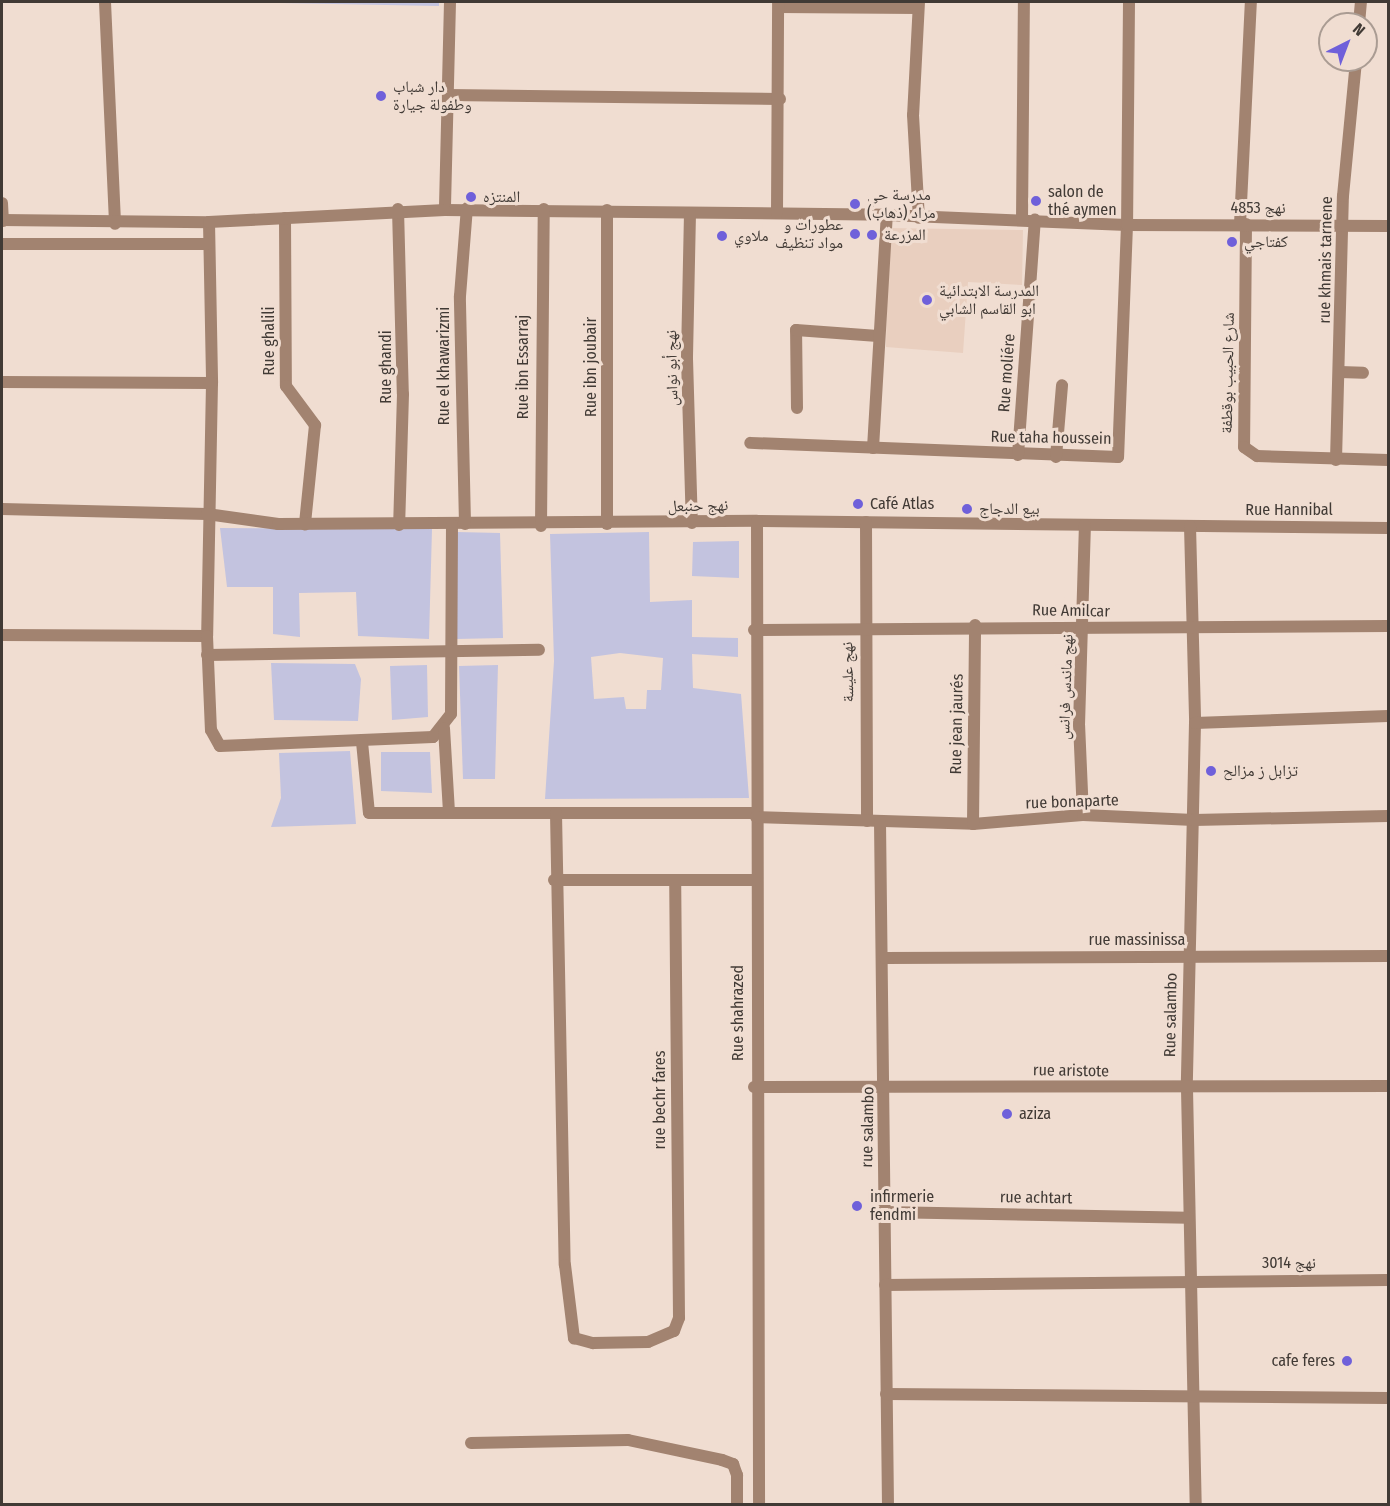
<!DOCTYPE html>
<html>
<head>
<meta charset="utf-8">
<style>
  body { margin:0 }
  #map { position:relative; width:1390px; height:1506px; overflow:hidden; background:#f0ddd1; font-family:"Fira Sans Condensed","Noto Naskh Arabic",sans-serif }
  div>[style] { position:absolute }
  .built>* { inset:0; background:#e9cfbf }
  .green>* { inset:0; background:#c3c3df }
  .minor>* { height:12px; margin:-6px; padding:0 6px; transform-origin:6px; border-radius:6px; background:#a28370 }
  .tertiary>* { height:12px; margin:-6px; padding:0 6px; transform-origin:6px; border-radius:6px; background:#a28370 }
  .dots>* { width:16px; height:16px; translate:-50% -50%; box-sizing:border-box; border:3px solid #f0ddd1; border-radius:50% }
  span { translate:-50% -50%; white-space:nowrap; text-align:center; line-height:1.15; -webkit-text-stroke:6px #f0ddd1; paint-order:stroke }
  .poi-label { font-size:16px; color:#413a35 }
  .left { translate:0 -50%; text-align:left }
  .right { translate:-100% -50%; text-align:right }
  .street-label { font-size:16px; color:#413a35 }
  .frame { position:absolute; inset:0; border:3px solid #413a35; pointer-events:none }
  .north { position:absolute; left:1318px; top:12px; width:60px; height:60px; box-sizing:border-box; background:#f0ddd1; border:2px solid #aa9c93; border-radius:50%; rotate:42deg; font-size:16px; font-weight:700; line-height:24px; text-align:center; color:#413a35 }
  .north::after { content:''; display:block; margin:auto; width:21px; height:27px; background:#6f60da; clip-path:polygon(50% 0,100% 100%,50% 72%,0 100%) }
</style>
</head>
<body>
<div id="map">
  <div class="built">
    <i style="clip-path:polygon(888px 228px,1023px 230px,1022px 285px,968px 282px,963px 353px,886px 347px)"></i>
  </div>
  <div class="green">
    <i style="clip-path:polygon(233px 2px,439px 2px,439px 6px)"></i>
    <i style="clip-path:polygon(220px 528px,432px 529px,429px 639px,358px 636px,356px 592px,299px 593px,300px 637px,273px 634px,273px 587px,227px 587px)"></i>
    <i style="clip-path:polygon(457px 532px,500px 533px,503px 638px,456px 639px)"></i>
    <i style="clip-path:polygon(evenodd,649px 532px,650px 602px,692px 600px,692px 637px,738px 638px,738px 657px,692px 654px,693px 688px,741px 694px,749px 798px,545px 799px,554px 661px,550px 534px,649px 532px,620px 653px,663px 658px,661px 690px,647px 690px,646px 709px,626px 709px,624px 697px,594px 699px,591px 657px,620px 653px)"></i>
    <i style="clip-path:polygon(739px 541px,739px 578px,692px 576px,693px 542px)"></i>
    <i style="clip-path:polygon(271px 663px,355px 664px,361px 679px,358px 721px,274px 720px)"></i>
    <i style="clip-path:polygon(427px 665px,428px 717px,392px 720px,390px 666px)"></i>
    <i style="clip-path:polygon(498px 665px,495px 779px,463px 779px,459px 666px)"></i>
    <i style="clip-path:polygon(350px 751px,356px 824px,271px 827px,281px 798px,279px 753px)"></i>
    <i style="clip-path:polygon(381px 752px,430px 752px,432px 793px,381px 791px)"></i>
  </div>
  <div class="minor">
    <i style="left:105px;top:2px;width:222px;rotate:87.4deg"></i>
    <i style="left:450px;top:2px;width:208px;rotate:91.4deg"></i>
    <i style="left:445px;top:210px;width:442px;rotate:0.6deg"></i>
    <i style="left:887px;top:215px;width:240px;rotate:2.4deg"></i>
    <i style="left:1127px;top:225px;width:232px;rotate:92.2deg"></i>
    <i style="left:1118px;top:457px;width:368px;rotate:-177.8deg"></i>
    <i style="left:919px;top:2px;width:113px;rotate:93deg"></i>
    <i style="left:913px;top:115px;width:103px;rotate:86.7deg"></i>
    <i style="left:779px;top:7px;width:139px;rotate:0.4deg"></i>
    <i style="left:1359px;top:24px;width:22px;rotate:-85deg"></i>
    <i style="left:448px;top:95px;width:332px;rotate:0.7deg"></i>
    <i style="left:2px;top:203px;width:18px;rotate:87deg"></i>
    <i style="left:398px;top:209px;width:185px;rotate:88.5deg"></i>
    <i style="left:403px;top:394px;width:131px;rotate:91.7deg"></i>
    <i style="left:690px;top:213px;width:146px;rotate:91.2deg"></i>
    <i style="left:687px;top:359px;width:164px;rotate:88.3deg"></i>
    <i style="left:777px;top:213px;width:211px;rotate:-89.7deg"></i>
    <i style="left:285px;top:218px;width:168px;rotate:89.7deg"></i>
    <i style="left:286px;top:386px;width:49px;rotate:53.4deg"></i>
    <i style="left:315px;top:425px;width:100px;rotate:95.8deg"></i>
    <i style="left:2px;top:220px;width:207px;rotate:0.6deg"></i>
    <i style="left:209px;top:222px;width:161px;rotate:88.9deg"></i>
    <i style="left:212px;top:383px;width:253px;rotate:91.1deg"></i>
    <i style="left:207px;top:636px;width:205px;rotate:-179.7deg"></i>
    <i style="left:1022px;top:220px;width:218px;rotate:-89.5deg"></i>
    <i style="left:209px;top:222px;width:236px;rotate:-2.9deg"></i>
    <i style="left:1240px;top:224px;width:222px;rotate:-87.2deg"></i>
    <i style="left:1246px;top:224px;width:223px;rotate:90.5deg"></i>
    <i style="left:1244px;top:447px;width:16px;rotate:35deg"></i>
    <i style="left:1257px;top:456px;width:131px;rotate:1.7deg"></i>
    <i style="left:2px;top:244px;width:205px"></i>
    <i style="left:1340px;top:372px;width:23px;rotate:2deg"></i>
    <i style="left:2px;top:382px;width:210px;rotate:0.3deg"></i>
    <i style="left:797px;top:408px;width:78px;rotate:-90.7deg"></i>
    <i style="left:796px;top:330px;width:82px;rotate:4.2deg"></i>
    <i style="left:873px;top:448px;width:233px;rotate:-86.6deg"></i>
    <i style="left:1018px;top:455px;width:236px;rotate:-85.9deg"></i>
    <i style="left:1056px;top:457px;width:72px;rotate:-85.2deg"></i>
    <i style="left:1336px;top:460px;width:264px;rotate:-88.5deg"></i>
    <i style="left:1343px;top:196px;width:137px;rotate:-84.5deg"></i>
    <i style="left:2px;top:509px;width:205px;rotate:1.4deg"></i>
    <i style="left:207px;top:514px;width:72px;rotate:8deg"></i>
    <i style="left:278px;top:524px;width:479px;rotate:-0.4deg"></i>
    <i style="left:757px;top:521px;width:631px;rotate:0.64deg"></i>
    <i style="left:757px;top:521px;width:983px;rotate:89.88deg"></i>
    <i style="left:866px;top:522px;width:299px;rotate:89.8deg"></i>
    <i style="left:465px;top:524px;width:228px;rotate:-91.3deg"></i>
    <i style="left:460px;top:296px;width:88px;rotate:-85.5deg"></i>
    <i style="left:607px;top:524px;width:314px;rotate:-90deg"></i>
    <i style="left:541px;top:526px;width:317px;rotate:-89.5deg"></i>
    <i style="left:1190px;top:526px;width:197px;rotate:88.5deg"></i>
    <i style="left:1195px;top:723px;width:366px;rotate:91.3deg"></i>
    <i style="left:1187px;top:1089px;width:415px;rotate:88.8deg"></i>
    <i style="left:754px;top:630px;width:634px;rotate:-0.36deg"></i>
    <i style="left:207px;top:636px;width:94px;rotate:87.6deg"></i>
    <i style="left:211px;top:730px;width:18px;rotate:61deg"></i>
    <i style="left:220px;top:746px;width:213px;rotate:-2.4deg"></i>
    <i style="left:433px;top:737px;width:29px;rotate:-52deg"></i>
    <i style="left:451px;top:714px;width:189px;rotate:-89.7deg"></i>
    <i style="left:207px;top:655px;width:332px;rotate:-0.9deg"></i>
    <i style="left:1195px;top:723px;width:193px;rotate:-2.1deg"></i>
    <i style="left:444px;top:728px;width:83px;rotate:86.6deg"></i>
    <i style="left:362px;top:742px;width:71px;rotate:84.4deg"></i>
    <i style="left:369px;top:813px;width:387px"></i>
    <i style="left:556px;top:813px;width:452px;rotate:88.9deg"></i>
    <i style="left:565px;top:1265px;width:74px;rotate:83deg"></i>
    <i style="left:574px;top:1338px;width:20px;rotate:15deg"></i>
    <i style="left:593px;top:1343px;width:55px;rotate:-1deg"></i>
    <i style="left:648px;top:1342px;width:28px;rotate:-23deg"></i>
    <i style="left:674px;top:1331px;width:14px;rotate:-69deg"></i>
    <i style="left:679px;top:1318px;width:436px;rotate:-90.5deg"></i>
    <i style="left:1083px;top:815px;width:90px;rotate:-92.5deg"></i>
    <i style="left:1079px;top:725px;width:200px;rotate:-88.3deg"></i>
    <i style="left:756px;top:817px;width:217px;rotate:1.8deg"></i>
    <i style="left:973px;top:824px;width:110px;rotate:-4.7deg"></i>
    <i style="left:1083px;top:815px;width:111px;rotate:2.6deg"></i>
    <i style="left:1194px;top:820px;width:194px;rotate:-1.2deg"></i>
    <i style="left:880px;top:822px;width:682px;rotate:89.33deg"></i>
    <i style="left:973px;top:824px;width:199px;rotate:-89.4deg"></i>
    <i style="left:554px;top:880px;width:201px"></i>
    <i style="left:885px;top:958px;width:503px;rotate:-0.23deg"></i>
    <i style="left:754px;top:1087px;width:634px;rotate:-0.09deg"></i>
    <i style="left:883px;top:1212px;width:305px;rotate:1.1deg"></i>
    <i style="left:885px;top:1285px;width:503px;rotate:-0.57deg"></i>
    <i style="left:886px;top:1394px;width:502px;rotate:0.46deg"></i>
    <i style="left:471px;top:1443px;width:157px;rotate:-1.1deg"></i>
    <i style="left:628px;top:1440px;width:96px;rotate:12deg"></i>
    <i style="left:722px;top:1460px;width:12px;rotate:20deg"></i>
    <i style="left:733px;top:1464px;width:12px;rotate:70deg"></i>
    <i style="left:737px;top:1475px;width:29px;rotate:90deg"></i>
  </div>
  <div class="tertiary">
    <i style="left:1129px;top:2px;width:223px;rotate:90.5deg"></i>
    <i style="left:1127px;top:225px;width:261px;rotate:0.2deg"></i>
  </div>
  <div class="dots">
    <i style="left:381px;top:96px;background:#6f60da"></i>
    <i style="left:471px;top:197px;background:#6f60da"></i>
    <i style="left:1036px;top:201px;background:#6f60da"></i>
    <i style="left:855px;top:204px;background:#6f60da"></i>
    <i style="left:855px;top:234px;background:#6f60da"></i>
    <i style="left:872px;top:235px;background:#6f60da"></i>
    <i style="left:722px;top:236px;background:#6f60da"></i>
    <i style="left:1232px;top:242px;background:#6f60da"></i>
    <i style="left:927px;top:300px;background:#6f60da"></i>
    <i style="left:858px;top:504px;background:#6f60da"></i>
    <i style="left:967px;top:509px;background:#6f60da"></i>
    <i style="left:1211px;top:771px;background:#6f60da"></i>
    <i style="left:1007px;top:1114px;background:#6f60da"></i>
    <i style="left:857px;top:1206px;background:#6f60da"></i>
    <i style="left:1347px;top:1361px;background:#6f60da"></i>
  </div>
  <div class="poi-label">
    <span class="left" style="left:393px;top:96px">دار شباب<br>وطفولة جيارة</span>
    <span class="left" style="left:1048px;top:201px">salon de<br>thé aymen</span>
    <span class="left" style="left:867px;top:204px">مدرسة حي<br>مراد (ذهاب)</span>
    <span class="left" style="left:483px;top:197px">المنتزه</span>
    <span class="right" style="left:843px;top:234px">عطورات و<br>مواد تنظيف</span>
    <span class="left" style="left:884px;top:235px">المزرعة</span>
    <span class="left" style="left:734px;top:236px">ملاوي</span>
    <span class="left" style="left:1244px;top:242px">كفتاجي</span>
    <span class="left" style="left:939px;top:300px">المدرسة الابتدائية<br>ابو القاسم الشابي</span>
    <span class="left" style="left:870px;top:504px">Café Atlas</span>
    <span class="left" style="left:979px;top:509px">بيع الدجاج</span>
    <span class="left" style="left:1223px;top:771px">تزابل ز مزالح</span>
    <span class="left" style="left:1019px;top:1114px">aziza</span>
    <span class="left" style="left:870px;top:1206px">infirmerie<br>fendmi</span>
    <span class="right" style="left:1335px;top:1361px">cafe feres</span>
  </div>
  <div class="street-label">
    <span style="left:1258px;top:208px">نهج 4853</span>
    <span style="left:1326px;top:260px;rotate:-89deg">rue khmais tarnene</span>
    <span style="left:269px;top:341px;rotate:-90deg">Rue ghalili</span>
    <span style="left:444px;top:366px;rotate:-90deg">Rue el khawarizmi</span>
    <span style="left:386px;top:367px;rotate:-90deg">Rue ghandi</span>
    <span style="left:523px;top:367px;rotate:-90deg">Rue ibn Essarraj</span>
    <span style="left:591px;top:367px;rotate:-90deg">Rue ibn joubair</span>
    <span style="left:672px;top:368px;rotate:-91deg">نهج أبو نواس</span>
    <span style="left:1007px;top:373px;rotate:-86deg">Rue moliére</span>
    <span style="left:1228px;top:373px;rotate:-89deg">شارع الحبيب بوقطفة</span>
    <span style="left:1051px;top:438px;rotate:1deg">Rue taha houssein</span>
    <span style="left:698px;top:506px;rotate:-1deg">نهج حنبعل</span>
    <span style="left:1289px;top:510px">Rue Hannibal</span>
    <span style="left:1071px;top:611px;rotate:1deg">Rue Amilcar</span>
    <span style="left:848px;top:672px;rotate:-91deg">نهج عليسة</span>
    <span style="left:1066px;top:687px;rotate:-88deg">نهج ماندس فرانس</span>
    <span style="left:957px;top:724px;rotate:-89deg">Rue jean jaurés</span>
    <span style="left:1072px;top:802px;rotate:-2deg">rue bonaparte</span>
    <span style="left:1137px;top:940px">rue massinissa</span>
    <span style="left:738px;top:1013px;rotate:-90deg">Rue shahrazed</span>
    <span style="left:1171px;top:1015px;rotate:-89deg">Rue salambo</span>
    <span style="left:1071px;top:1071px;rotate:1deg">rue aristote</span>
    <span style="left:660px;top:1100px;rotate:-90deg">rue bechr fares</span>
    <span style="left:868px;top:1127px;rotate:-89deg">rue salambo</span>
    <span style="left:1036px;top:1198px;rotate:1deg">rue achtart</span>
    <span style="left:1289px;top:1263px">نهج 3014</span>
  </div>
  <div class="frame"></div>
  <div class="north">N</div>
</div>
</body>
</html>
